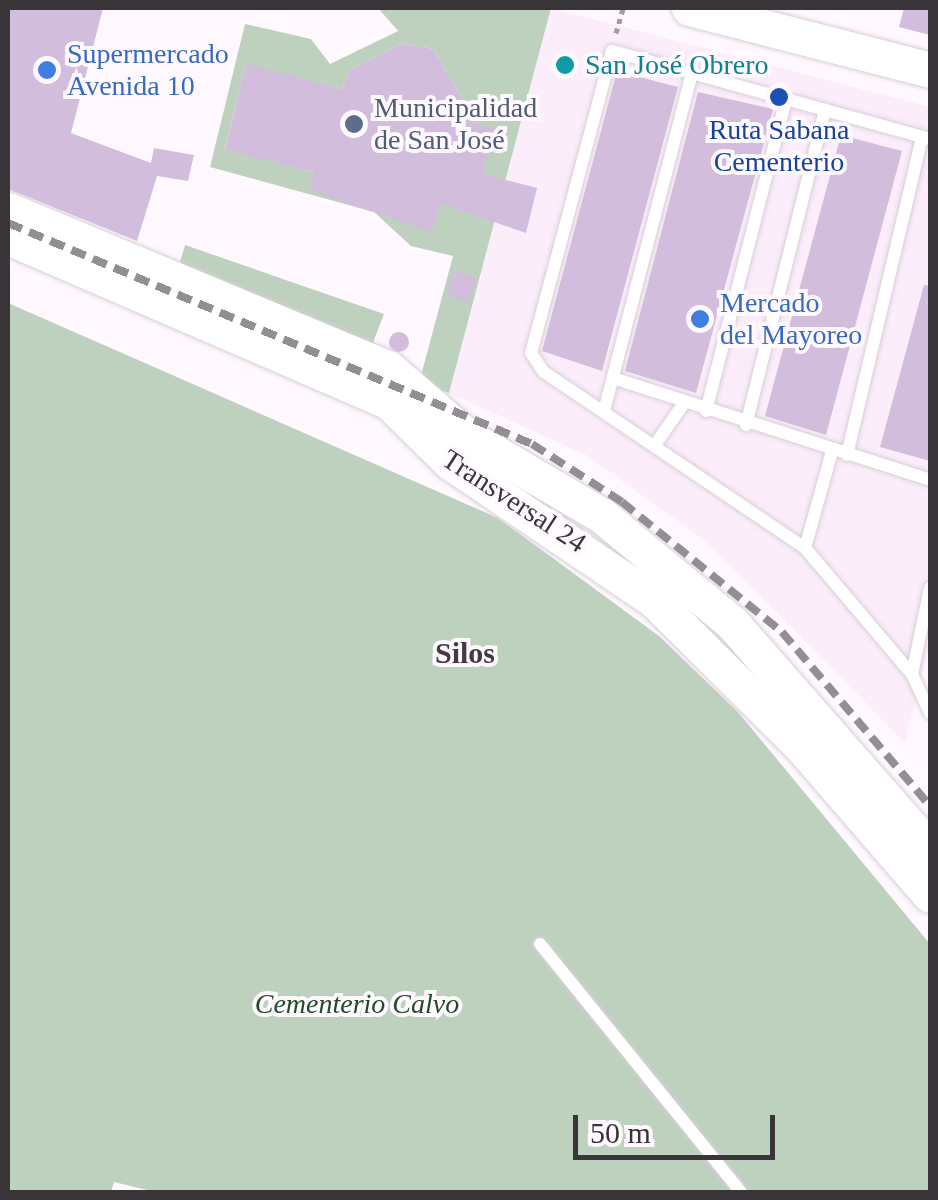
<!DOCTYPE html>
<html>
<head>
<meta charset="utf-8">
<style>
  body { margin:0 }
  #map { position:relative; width:938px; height:1200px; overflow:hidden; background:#fff9ff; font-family:"Times New Roman",serif }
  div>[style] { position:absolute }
  .built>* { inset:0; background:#fcedfb }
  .green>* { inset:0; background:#bdd1be }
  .building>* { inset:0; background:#d2bddc }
  .round { border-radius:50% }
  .path>* { height:5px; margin-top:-2.5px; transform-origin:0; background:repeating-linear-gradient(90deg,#a19ca1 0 5px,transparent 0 10px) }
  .roads { filter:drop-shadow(0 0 2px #d7cfd7) drop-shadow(0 0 2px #d7cfd7) }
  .lane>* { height:12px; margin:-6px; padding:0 6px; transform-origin:6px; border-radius:6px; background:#fff }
  .secondary>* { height:35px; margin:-17.5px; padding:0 17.5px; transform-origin:17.5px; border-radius:17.5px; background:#fff }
  .rail>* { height:8px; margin-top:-4px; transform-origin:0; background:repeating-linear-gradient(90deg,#938e93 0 15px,transparent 0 23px) }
  .dots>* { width:28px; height:28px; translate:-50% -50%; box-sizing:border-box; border:5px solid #fff9ff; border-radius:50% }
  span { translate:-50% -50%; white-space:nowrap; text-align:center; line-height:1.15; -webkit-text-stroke:8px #fff9ff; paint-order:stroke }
  .shop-label { font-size:28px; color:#366cbe }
  .left { translate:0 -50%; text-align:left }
  .culture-label { font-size:28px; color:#0d838f }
  .service-label { font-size:28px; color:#4e5e75 }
  .transit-label { font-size:28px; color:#164399 }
  .street-label { font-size:28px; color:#383438 }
  .park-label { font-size:28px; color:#1f4b26; font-style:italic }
  .neighbourhood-label { font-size:30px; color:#423b42; font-weight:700 }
  .frame { position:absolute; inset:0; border:10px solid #383438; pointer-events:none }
  .scale { position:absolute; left:573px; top:1115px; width:202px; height:45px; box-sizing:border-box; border:5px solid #383438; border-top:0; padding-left:12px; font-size:30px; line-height:35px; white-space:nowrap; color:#383438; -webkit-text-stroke:8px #fff9ff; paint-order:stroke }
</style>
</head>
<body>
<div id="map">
  <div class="built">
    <i style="clip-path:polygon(551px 8px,930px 107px,930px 642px,905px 743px,708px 543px,586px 455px,449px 393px)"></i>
  </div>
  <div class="green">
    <i style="clip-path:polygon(evenodd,378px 8px,551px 8px,449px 393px,419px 383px,453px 256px,411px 246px,374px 212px,210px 167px,245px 24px,311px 39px,330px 64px,398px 31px,378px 8px,403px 43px,433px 49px,465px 103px,461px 119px,336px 197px,310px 190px,313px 172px,225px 149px,246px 65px,343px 89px,349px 71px,403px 43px)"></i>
    <i style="clip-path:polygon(185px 245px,384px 314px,369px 353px,177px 272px)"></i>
    <i style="clip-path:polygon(8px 303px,498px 518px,659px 636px,737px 711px,930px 944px,930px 1192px,155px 1192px,114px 1182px,111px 1192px,8px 1192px)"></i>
  </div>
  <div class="building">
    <i style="clip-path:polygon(8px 8px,103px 8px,71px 133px,151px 163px,154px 148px,194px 155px,188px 181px,157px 176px,137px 241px,8px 189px)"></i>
    <i style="clip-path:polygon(904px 8px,930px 8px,930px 35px,899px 27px)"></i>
    <i style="clip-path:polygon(403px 43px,433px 49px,465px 103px,461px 119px,494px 129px,482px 174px,537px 188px,526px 233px,440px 203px,432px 232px,309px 190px,313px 172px,225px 150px,246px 64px,343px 89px,349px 71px)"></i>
    <i style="clip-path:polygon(617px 71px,678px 87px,602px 371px,542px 351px)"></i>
    <i style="clip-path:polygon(698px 92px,773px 109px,696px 393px,625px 371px)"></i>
    <i style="clip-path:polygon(841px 135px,902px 151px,826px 435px,765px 416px)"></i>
    <i style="clip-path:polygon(453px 270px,476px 277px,469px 302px,446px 296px)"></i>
    <i style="clip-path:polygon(924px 285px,930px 286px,930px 461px,880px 447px)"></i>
    <i class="round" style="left:389px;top:332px;width:20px;height:20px"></i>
  </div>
  <div class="path">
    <i style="left:616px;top:33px;width:26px;rotate:-74deg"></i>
  </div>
  <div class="roads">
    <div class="lane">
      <i style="left:930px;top:139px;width:330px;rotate:-164.5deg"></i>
      <i style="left:612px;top:51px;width:313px;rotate:105deg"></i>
      <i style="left:531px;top:353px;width:23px;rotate:56deg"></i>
      <i style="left:544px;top:372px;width:315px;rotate:34deg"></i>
      <i style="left:805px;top:548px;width:165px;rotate:49.7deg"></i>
      <i style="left:912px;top:674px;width:88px;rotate:-78.2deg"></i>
      <i style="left:613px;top:378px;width:333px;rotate:17.8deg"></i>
      <i style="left:604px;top:411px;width:348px;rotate:-75.4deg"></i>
      <i style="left:706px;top:411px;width:322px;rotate:-75.6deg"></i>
      <i style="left:746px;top:425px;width:325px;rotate:-75.9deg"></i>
      <i style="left:655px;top:445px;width:51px;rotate:-55.4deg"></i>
      <i style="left:847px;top:455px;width:327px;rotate:-76.7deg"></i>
      <i style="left:805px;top:548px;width:101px;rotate:-74.4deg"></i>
      <i style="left:912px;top:674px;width:43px;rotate:65.2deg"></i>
      <i style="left:540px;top:944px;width:319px;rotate:51deg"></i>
    </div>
    <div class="secondary">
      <i style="left:689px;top:8px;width:249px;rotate:14.4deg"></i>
      <i style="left:8px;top:210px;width:412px;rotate:22.6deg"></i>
      <i style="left:388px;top:368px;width:106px;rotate:40.8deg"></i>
      <i style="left:468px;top:437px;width:154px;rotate:30.4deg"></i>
      <i style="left:601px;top:515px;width:170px;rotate:39.5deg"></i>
      <i style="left:732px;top:623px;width:300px;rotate:48.8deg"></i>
      <i style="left:8px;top:237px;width:415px;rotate:23.4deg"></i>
      <i style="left:389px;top:402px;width:86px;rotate:44.5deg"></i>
      <i style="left:450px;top:462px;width:248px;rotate:34.1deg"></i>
      <i style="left:655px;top:601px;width:209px;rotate:44.8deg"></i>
      <i style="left:803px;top:748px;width:194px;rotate:49.2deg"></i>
    </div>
  </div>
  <div class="rail">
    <i style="left:8px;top:223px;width:569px;rotate:22.87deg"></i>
    <i style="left:532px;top:444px;width:107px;rotate:32.8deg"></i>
    <i style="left:622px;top:502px;width:206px;rotate:39.1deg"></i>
    <i style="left:782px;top:632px;width:228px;rotate:49.6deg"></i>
  </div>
  <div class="dots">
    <i style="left:565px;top:65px;background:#0f9aa8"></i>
    <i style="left:47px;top:70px;background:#3f7fe0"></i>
    <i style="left:779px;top:97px;background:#1a4fb4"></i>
    <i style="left:354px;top:124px;background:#5c6f8a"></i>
    <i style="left:700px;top:319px;background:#3f7fe0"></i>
  </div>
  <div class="shop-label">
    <span class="left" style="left:67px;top:70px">Supermercado<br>Avenida 10</span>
    <span class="left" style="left:720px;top:319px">Mercado<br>del Mayoreo</span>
  </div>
  <div class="culture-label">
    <span class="left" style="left:585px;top:65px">San José Obrero</span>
  </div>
  <div class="service-label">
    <span class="left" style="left:374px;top:124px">Municipalidad<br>de San José</span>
  </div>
  <div class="transit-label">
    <span style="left:779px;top:146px">Ruta Sabana<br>Cementerio</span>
  </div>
  <div class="street-label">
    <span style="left:514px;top:501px;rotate:33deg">Transversal 24</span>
  </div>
  <div class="park-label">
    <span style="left:357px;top:1004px">Cementerio Calvo</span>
  </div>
  <div class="neighbourhood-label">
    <span style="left:465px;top:653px">Silos</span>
  </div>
  <div class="frame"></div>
  <div class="scale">50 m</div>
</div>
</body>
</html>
